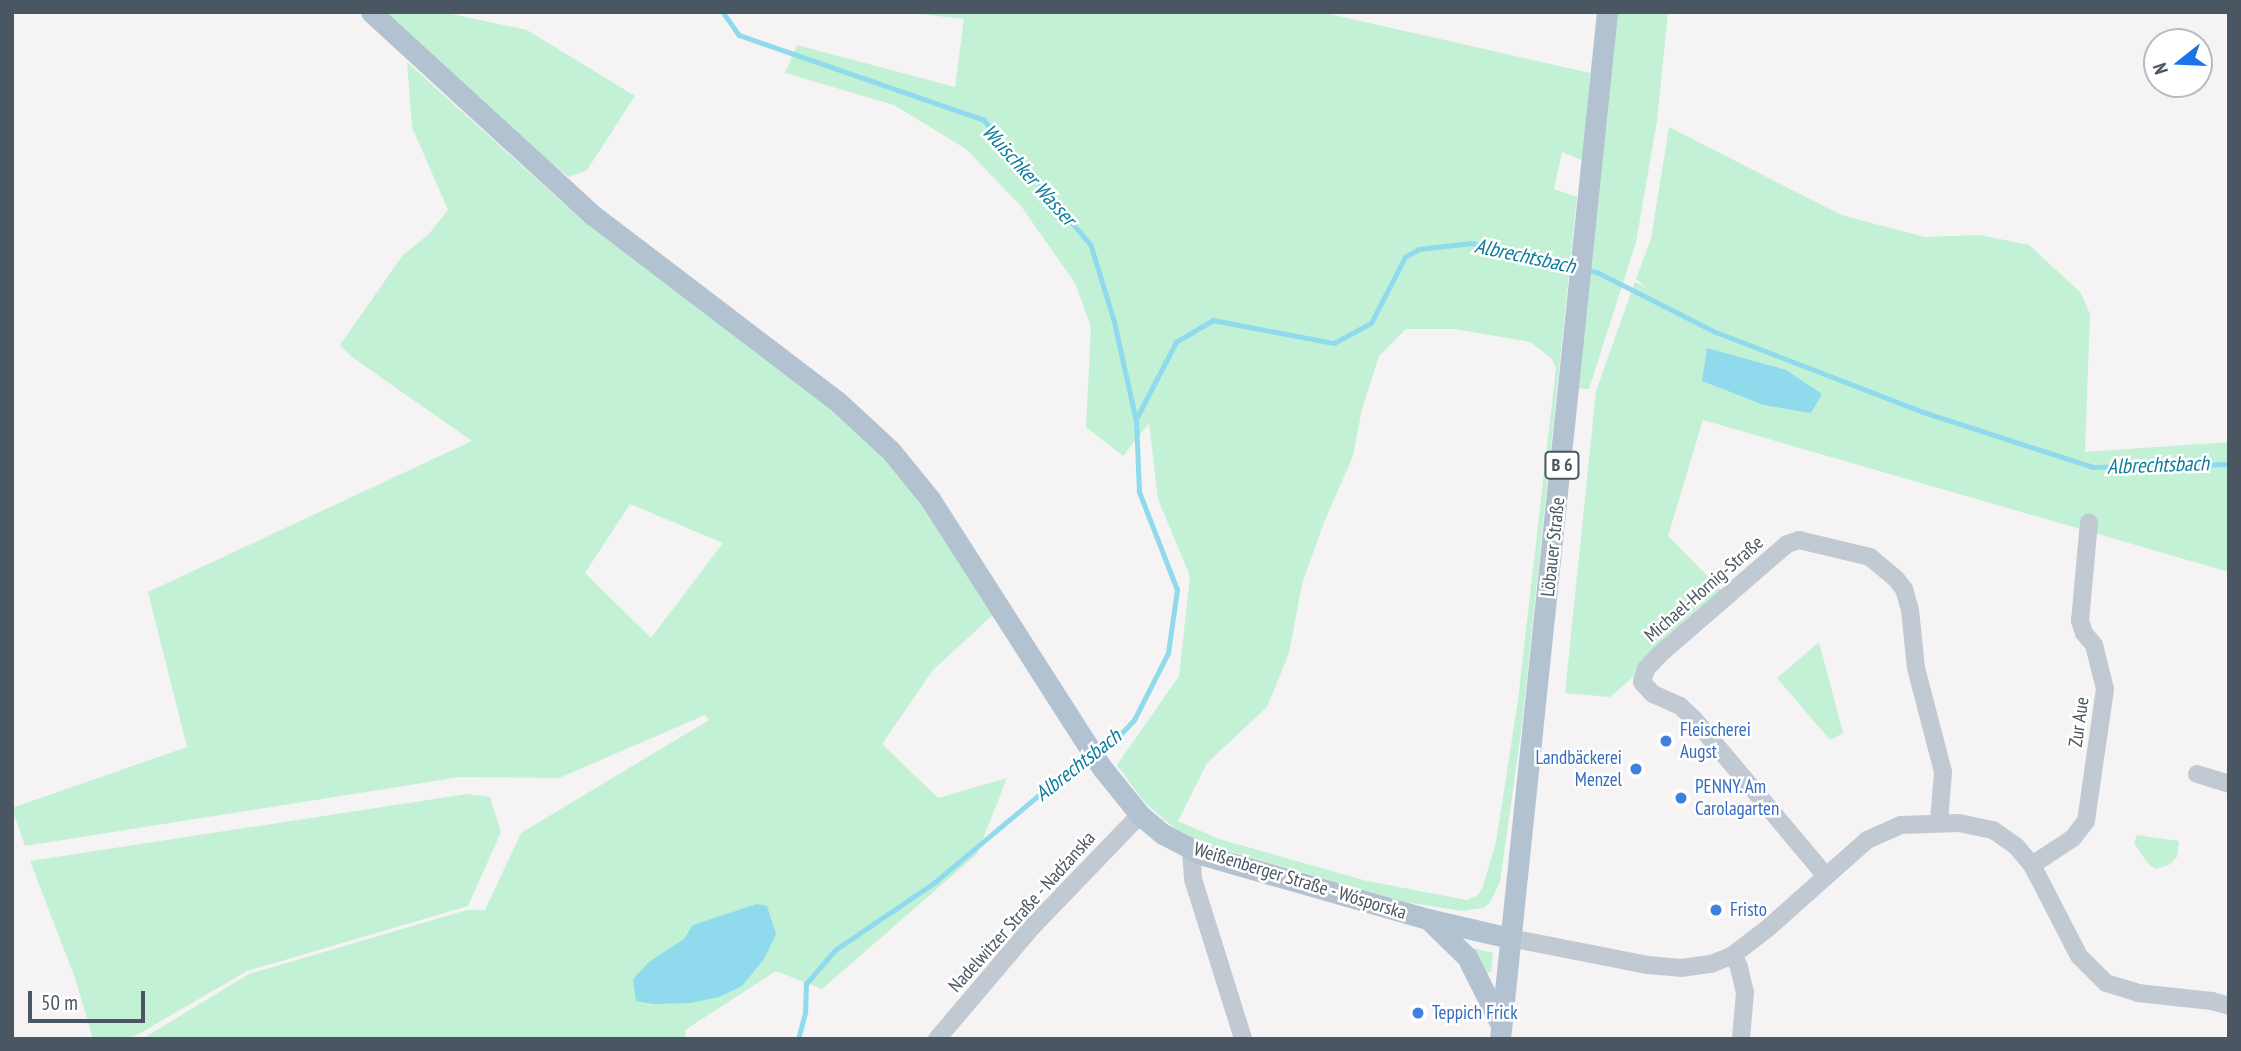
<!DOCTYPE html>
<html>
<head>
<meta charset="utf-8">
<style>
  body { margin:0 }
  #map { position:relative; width:2241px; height:1051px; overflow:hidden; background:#f5f3f3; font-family:"PT Sans Narrow",sans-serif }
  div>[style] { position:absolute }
  .green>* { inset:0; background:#c3f1d5 }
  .water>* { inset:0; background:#90daee }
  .stream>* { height:4.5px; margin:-2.25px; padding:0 2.25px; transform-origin:2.25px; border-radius:2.25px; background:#90daee }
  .minor>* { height:18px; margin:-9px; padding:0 9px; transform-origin:9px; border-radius:9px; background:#c1cad2 }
  .major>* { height:21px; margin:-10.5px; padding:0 10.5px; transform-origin:10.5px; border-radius:10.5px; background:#b3c2d1 }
  .dots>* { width:19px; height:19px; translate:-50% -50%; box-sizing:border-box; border:4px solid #fff; border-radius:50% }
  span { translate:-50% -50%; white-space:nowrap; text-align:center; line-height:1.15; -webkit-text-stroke:5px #fff; paint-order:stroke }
  .shield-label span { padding:2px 5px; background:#fff; border:2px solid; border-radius:5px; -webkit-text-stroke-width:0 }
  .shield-label { font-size:18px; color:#4a5661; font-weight:700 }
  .street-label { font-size:19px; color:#4a5661 }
  .shop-label { font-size:19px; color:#366cbe }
  .left { translate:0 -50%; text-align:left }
  .right { translate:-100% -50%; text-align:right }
  .water-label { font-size:21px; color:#0c7c9b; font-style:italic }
  .frame { position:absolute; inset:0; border:14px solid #4a5661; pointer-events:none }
  .north { position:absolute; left:2143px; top:28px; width:70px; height:70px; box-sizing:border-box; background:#fff; border:2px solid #b7bbc0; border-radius:50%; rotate:252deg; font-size:19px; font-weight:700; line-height:28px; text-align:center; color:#4a5661 }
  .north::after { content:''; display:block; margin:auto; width:24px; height:32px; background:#1a73e8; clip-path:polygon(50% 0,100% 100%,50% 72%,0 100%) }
  .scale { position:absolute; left:28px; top:991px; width:117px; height:32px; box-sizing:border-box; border:4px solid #4a5661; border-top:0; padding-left:9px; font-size:21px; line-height:24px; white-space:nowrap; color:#4a5661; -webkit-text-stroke:5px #fff; paint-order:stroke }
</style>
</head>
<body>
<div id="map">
  <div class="green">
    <i style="clip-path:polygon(381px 12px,442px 12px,527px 30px,635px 96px,587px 170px,569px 177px,512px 134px)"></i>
    <i style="clip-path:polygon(evenodd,903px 12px,1321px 12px,1590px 73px,1583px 161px,1562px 152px,1554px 189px,1577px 197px,1522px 725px,1500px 882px,1490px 903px,1483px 908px,1462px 911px,1405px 902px,1198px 842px,1175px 829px,1144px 802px,1117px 765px,1179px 676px,1190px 576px,1158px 499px,1149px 423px,1123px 456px,1086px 427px,1091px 327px,1075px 283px,1021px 206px,966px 149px,894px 105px,785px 73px,797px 45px,955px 87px,964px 19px,903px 12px,1406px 329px,1454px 329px,1530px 342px,1551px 358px,1556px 368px,1518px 700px,1496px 842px,1483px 886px,1478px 895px,1467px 900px,1367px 881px,1219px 839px,1178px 821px,1207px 763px,1267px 707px,1289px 653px,1302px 584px,1323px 525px,1353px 456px,1362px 409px,1379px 356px,1406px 329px)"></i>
    <i style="clip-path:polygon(1617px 12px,1668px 12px,1657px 121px,1636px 242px,1589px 389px,1577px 388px)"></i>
    <i style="clip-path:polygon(evenodd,407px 62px,562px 202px,728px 325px,870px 437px,920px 495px,995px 613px,933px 670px,882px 744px,938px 798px,1007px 778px,977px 854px,822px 989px,776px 971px,685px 1030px,686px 1039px,142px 1039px,249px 974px,467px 910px,485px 910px,521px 833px,709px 720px,705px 715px,559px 778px,460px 777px,25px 846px,12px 808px,187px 747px,148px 592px,472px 441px,352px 357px,340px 345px,403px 255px,428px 235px,448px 210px,412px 127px,407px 62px,630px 504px,723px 543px,651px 638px,585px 573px,630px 504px)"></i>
    <i style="clip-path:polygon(1669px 127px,1841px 215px,1925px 237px,1980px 235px,2029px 245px,2081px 293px,2090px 314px,2085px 452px,2229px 442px,2229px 572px,1703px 420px,1668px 536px,1727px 596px,1610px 697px,1565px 693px,1596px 391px,1635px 282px,1647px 288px,1636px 279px,1651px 239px)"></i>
    <i style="clip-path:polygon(1819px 642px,1843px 733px,1830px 740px,1777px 678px)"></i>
    <i style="clip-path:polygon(467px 794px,490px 797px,501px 832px,468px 906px,247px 971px,130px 1039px,93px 1039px,75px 978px,30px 861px)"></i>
    <i style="clip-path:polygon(2137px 835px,2179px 841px,2177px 857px,2169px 865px,2156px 869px,2149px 865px,2134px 843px)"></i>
    <i style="clip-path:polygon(1472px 948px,1493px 953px,1491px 972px,1482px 974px)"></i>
  </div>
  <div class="water">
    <i style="clip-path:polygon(1707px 348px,1786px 370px,1822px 394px,1811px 413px,1764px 405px,1702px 381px)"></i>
    <i style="clip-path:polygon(757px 904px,767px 906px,776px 934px,764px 959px,742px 986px,719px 997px,690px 1003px,653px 1004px,636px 1001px,633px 979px,649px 962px,684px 939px,693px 925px)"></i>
  </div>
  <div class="stream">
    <i style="left:723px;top:12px;width:28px;rotate:55deg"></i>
    <i style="left:739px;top:35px;width:259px;rotate:19.1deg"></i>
    <i style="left:984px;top:120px;width:165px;rotate:49.4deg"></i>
    <i style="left:1091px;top:245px;width:78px;rotate:73deg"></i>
    <i style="left:1114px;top:320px;width:101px;rotate:77.5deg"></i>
    <i style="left:1585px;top:270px;width:12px;rotate:9deg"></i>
    <i style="left:1597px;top:272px;width:133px;rotate:26.8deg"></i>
    <i style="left:1716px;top:332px;width:222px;rotate:21.1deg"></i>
    <i style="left:1923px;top:412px;width:179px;rotate:17.9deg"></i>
    <i style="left:2093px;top:467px;width:136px;rotate:-1.3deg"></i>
    <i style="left:1098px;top:752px;width:17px;rotate:-33deg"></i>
    <i style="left:1112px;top:743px;width:32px;rotate:-46deg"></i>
    <i style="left:1134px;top:720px;width:75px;rotate:-63.1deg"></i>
    <i style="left:1168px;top:653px;width:64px;rotate:-81.9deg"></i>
    <i style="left:1177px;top:590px;width:105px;rotate:-111.2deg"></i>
    <i style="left:1139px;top:492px;width:73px;rotate:-92.4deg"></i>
    <i style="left:1136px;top:419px;width:87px;rotate:-62.5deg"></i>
    <i style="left:1176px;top:342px;width:43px;rotate:-30.7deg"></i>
    <i style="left:1213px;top:320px;width:123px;rotate:10.8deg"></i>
    <i style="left:1334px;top:343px;width:42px;rotate:-28.4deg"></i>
    <i style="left:1371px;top:323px;width:74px;rotate:-62.7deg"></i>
    <i style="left:1405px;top:257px;width:16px;rotate:-30deg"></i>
    <i style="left:1419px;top:249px;width:53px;rotate:-6.5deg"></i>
    <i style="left:1472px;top:243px;width:104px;rotate:13.4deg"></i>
    <i style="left:798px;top:1039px;width:28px;rotate:-75deg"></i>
    <i style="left:805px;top:1012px;width:28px;rotate:-88deg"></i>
    <i style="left:806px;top:984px;width:45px;rotate:-49.5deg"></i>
    <i style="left:835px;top:950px;width:120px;rotate:-34.1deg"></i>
    <i style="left:934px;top:883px;width:170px;rotate:-40deg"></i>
    <i style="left:1064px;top:774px;width:28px;rotate:-32deg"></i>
  </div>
  <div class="minor">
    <i style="left:2197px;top:774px;width:34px;rotate:17deg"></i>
    <i style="left:1191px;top:850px;width:29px;rotate:86deg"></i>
    <i style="left:1193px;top:879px;width:168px;rotate:72.6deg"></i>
    <i style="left:2032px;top:865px;width:49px;rotate:-33.4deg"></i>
    <i style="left:2073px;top:838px;width:21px;rotate:-53deg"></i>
    <i style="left:2086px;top:821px;width:133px;rotate:-81.8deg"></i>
    <i style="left:2105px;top:689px;width:45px;rotate:-104deg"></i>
    <i style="left:2094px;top:645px;width:16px;rotate:-130deg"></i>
    <i style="left:2084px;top:633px;width:13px;rotate:-108deg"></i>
    <i style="left:2080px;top:621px;width:99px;rotate:-84.8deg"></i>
    <i style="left:1825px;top:875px;width:204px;rotate:-130deg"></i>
    <i style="left:1694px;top:719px;width:19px;rotate:-137deg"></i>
    <i style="left:1680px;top:706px;width:30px;rotate:-156deg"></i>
    <i style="left:1653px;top:694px;width:16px;rotate:-133deg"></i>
    <i style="left:1642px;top:682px;width:14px;rotate:-73deg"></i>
    <i style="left:1646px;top:669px;width:19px;rotate:-47deg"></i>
    <i style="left:1659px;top:655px;width:169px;rotate:-40.9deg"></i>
    <i style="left:1787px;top:544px;width:13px;rotate:-18deg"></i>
    <i style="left:1799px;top:540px;width:73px;rotate:13.5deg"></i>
    <i style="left:1870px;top:557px;width:34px;rotate:40deg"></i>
    <i style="left:1896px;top:579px;width:13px;rotate:51deg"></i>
    <i style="left:1904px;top:589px;width:22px;rotate:74deg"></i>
    <i style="left:1910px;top:610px;width:58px;rotate:84.1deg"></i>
    <i style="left:1916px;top:668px;width:107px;rotate:75.4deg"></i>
    <i style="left:1943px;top:772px;width:50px;rotate:94.6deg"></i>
    <i style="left:1510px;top:938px;width:141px;rotate:11.1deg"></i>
    <i style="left:1648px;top:965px;width:33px;rotate:5deg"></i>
    <i style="left:1681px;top:968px;width:30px;rotate:-8deg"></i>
    <i style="left:1711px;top:964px;width:24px;rotate:-22deg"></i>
    <i style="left:1733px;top:955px;width:44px;rotate:-37.6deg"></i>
    <i style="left:1768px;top:928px;width:132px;rotate:-41.6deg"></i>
    <i style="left:1867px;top:840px;width:37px;rotate:-24deg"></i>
    <i style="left:1901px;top:825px;width:58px;rotate:-2deg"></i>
    <i style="left:1959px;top:823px;width:35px;rotate:12deg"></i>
    <i style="left:1993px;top:830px;width:28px;rotate:35deg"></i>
    <i style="left:2016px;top:846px;width:25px;rotate:50deg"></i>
    <i style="left:2032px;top:865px;width:102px;rotate:62.7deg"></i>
    <i style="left:2079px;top:956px;width:38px;rotate:45deg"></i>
    <i style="left:2106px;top:983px;width:34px;rotate:17deg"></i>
    <i style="left:2138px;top:993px;width:74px;rotate:6.2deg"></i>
    <i style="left:2212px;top:1001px;width:18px;rotate:16deg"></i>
    <i style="left:1733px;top:955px;width:13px;rotate:63deg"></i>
    <i style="left:1739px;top:967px;width:26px;rotate:77deg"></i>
    <i style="left:1745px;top:992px;width:47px;rotate:94.9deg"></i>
    <i style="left:937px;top:1039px;width:148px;rotate:-49.7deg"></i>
    <i style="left:1033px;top:926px;width:154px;rotate:-46.1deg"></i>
  </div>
  <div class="major">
    <i style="left:371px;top:12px;width:302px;rotate:42.5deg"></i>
    <i style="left:594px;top:216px;width:305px;rotate:37.3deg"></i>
    <i style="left:837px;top:401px;width:74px;rotate:42.8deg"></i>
    <i style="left:891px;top:451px;width:62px;rotate:50.9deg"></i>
    <i style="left:930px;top:499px;width:321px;rotate:57.4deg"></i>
    <i style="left:1103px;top:769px;width:59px;rotate:51.2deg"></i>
    <i style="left:1140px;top:815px;width:30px;rotate:40deg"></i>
    <i style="left:1163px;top:834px;width:45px;rotate:27.7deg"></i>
    <i style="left:1203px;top:855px;width:234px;rotate:15.9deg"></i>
    <i style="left:1428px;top:919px;width:84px;rotate:13deg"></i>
    <i style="left:1428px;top:919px;width:54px;rotate:44.3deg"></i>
    <i style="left:1467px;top:957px;width:76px;rotate:63.4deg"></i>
    <i style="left:1500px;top:1039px;width:1033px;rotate:-84.05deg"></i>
  </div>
  <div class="dots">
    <i style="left:1666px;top:741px;background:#3f7fe0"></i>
    <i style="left:1636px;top:769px;background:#3f7fe0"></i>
    <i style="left:1681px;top:798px;background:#3f7fe0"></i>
    <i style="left:1716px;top:910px;background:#3f7fe0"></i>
    <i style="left:1418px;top:1013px;background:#3f7fe0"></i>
  </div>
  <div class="shield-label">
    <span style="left:1562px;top:465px">B 6</span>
  </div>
  <div class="street-label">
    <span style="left:1553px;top:547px;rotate:-84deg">Löbauer Straße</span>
    <span style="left:1704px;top:589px;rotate:-41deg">Michael-Hornig-Straße</span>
    <span style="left:2079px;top:722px;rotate:-82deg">Zur Aue</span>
    <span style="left:1300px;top:881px;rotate:17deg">Weißenberger Straße - Wósporska</span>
    <span style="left:1022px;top:912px;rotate:-48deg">Nadelwitzer Straße - Nadźanska</span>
  </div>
  <div class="shop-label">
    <span class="left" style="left:1680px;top:741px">Fleischerei<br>Augst</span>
    <span class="right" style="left:1622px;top:769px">Landbäckerei<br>Menzel</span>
    <span class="left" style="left:1695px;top:798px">PENNY. Am<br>Carolagarten</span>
    <span class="left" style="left:1730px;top:910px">Fristo</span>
    <span class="left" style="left:1432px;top:1013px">Teppich Frick</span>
  </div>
  <div class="water-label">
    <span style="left:1029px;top:175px;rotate:48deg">Wuischker Wasser</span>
    <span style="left:1525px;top:256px;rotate:12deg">Albrechtsbach</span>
    <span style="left:2158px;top:465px;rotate:-2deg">Albrechtsbach</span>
    <span style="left:1078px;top:765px;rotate:-38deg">Albrechtsbach</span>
  </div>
  <div class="frame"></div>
  <div class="north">N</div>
  <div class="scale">50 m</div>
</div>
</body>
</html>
